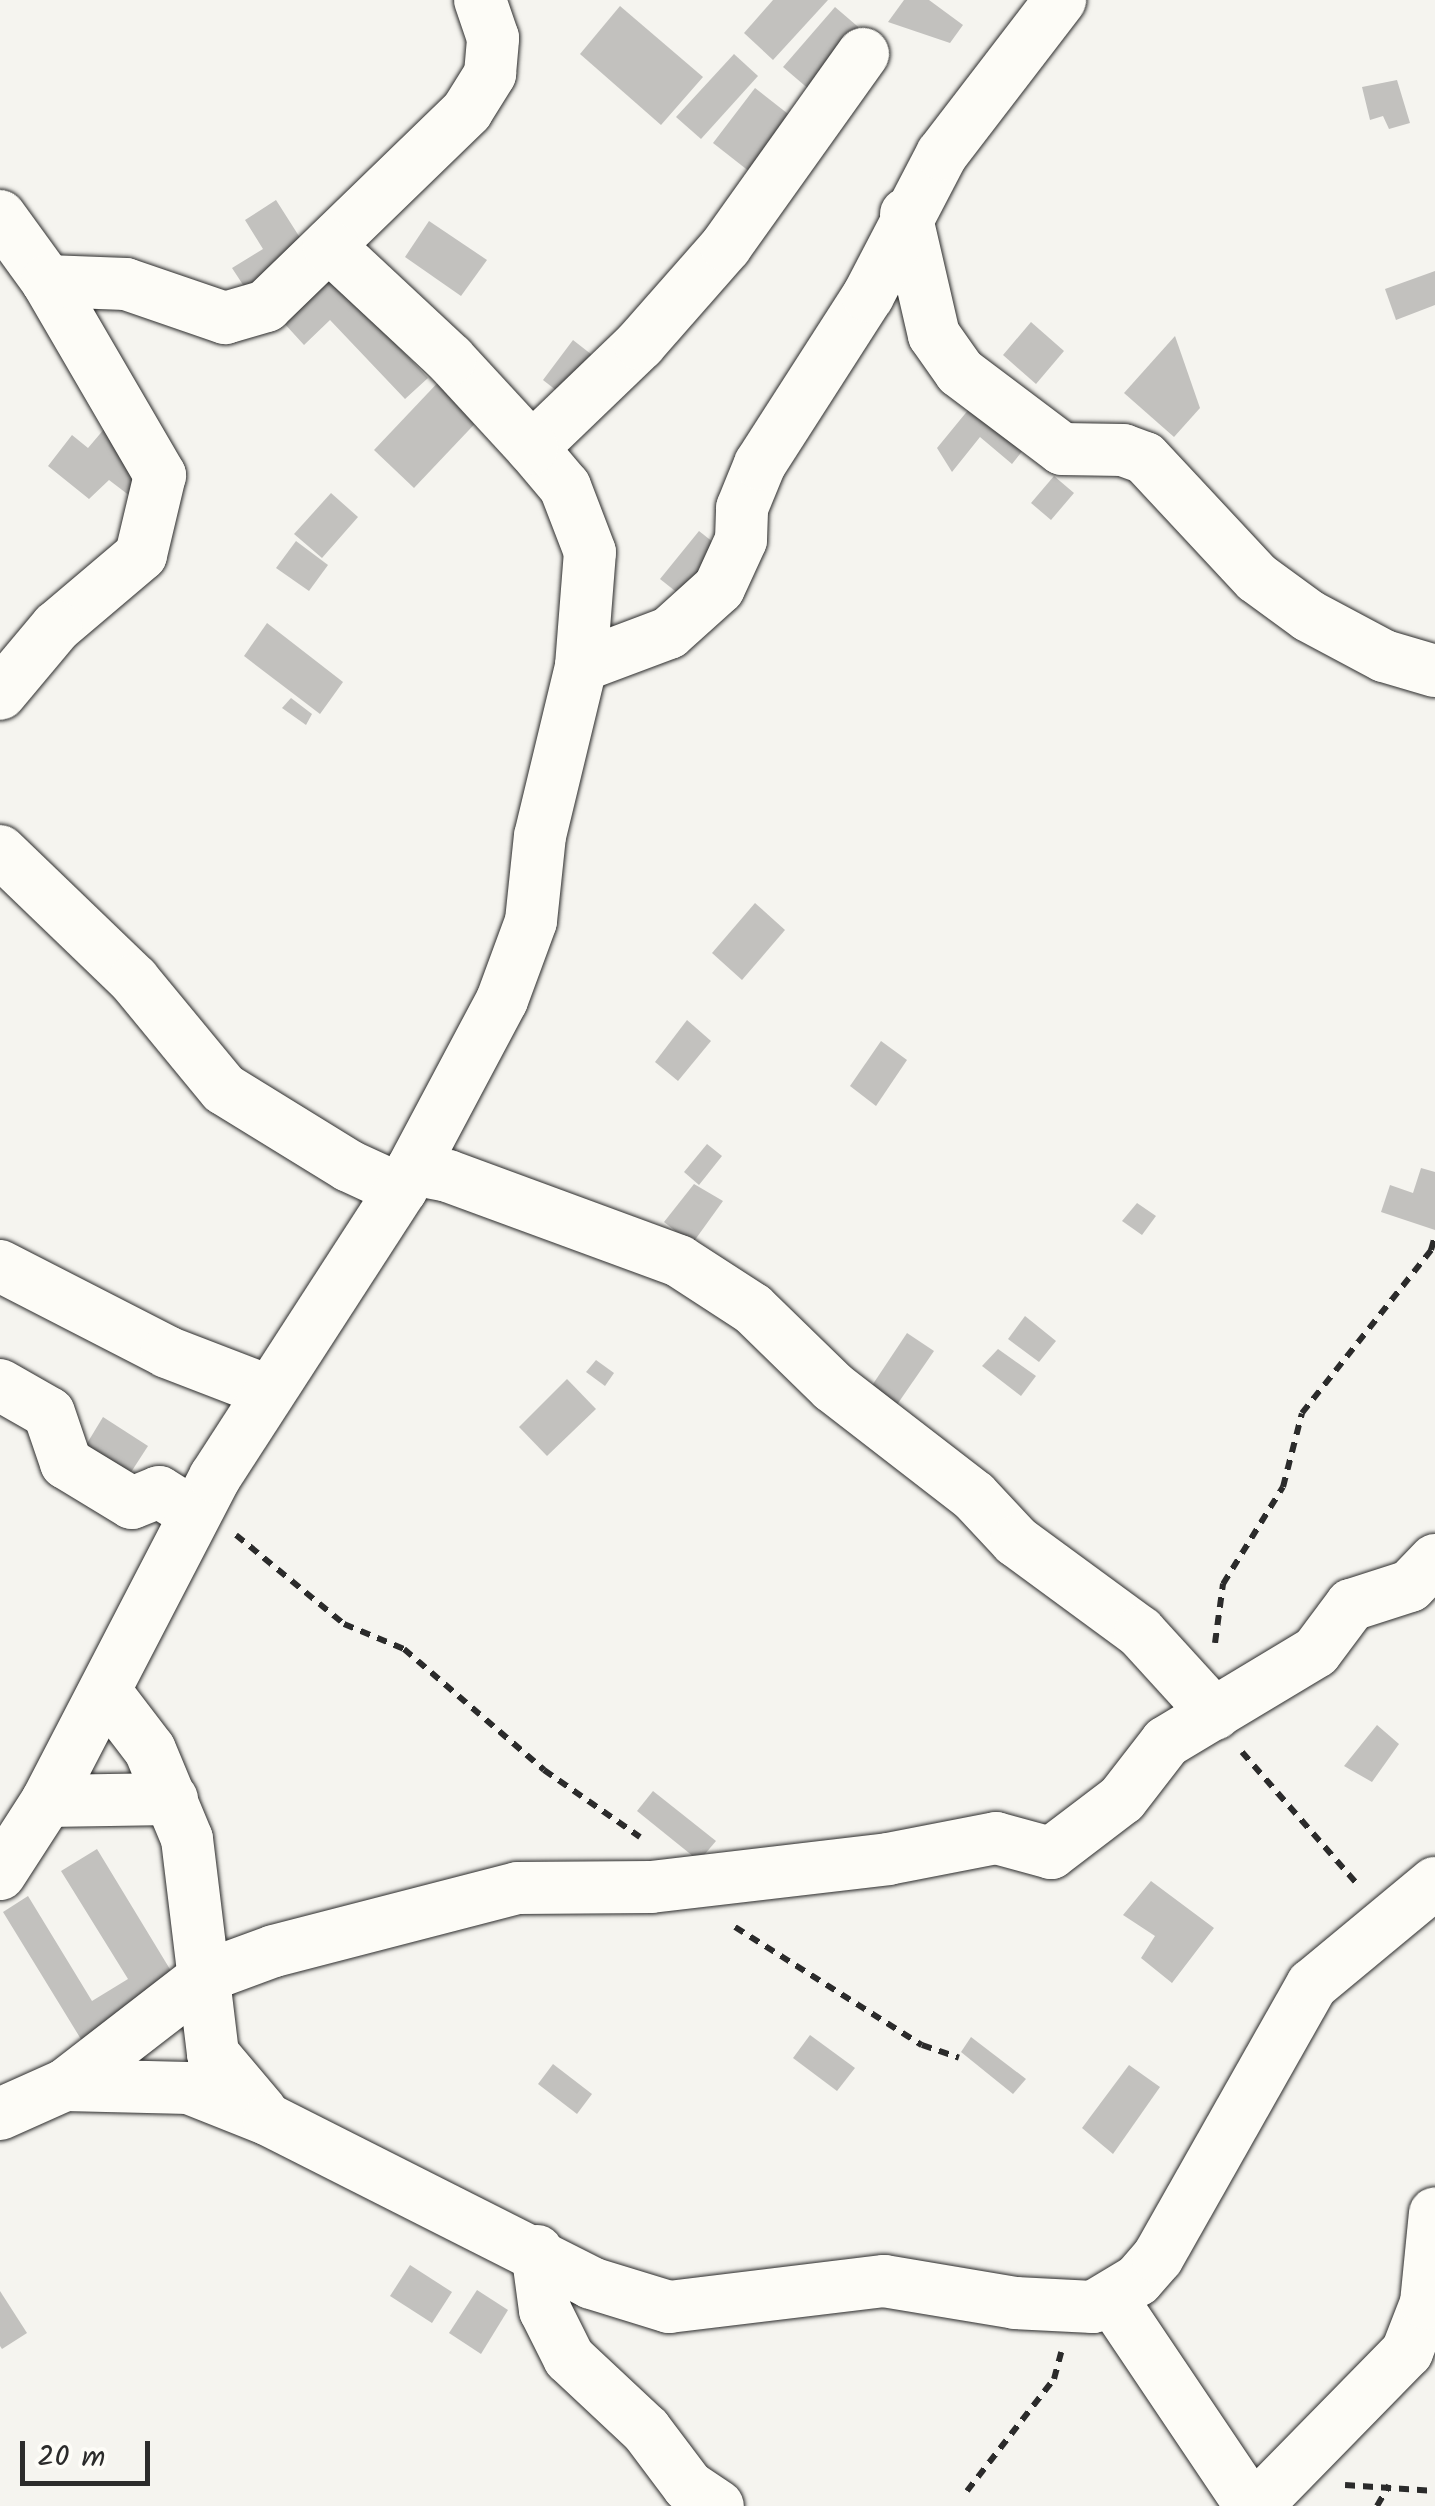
<!DOCTYPE html>
<html>
<head>
<meta charset="utf-8">
<style>
  body { margin:0 }
  #map { position:relative; width:1435px; height:2506px; overflow:hidden; background:#f5f4ef; font-family:Kalam,sans-serif }
  div>[style] { position:absolute }
  .building>* { inset:0; background:#c2c1be }
  .path>* { height:6px; margin-top:-3px; transform-origin:0; background:repeating-linear-gradient(90deg,#2b2b2b 0 10px,transparent 0 18px) }
  .roads { filter:drop-shadow(0 0 2px #2b2b2b) drop-shadow(0 0 2px #2b2b2b) }
  .minor>* { height:52px; margin:-26px; padding:0 26px; transform-origin:26px; border-radius:26px; background:#fdfcf7 }
  span { translate:-50% -50%; white-space:nowrap; text-align:center; line-height:1.15; -webkit-text-stroke:9px #fdfcf7; paint-order:stroke }
  .scale { position:absolute; left:20px; top:2441px; width:130px; height:45px; box-sizing:border-box; border:5px solid #2b2b2b; border-top:0; padding-left:12px; font-size:30px; line-height:35px; white-space:nowrap; color:#2b2b2b; -webkit-text-stroke:8px #fdfcf7; paint-order:stroke }
</style>
</head>
<body>
<div id="map">
  <div class="building">
    <i style="clip-path:polygon(773px 0,828px 0,773px 60px,744px 33px)"></i>
    <i style="clip-path:polygon(904px 0,929px 0,963px 25px,950px 43px,888px 22px)"></i>
    <i style="clip-path:polygon(620px 6px,703px 77px,661px 125px,580px 54px)"></i>
    <i style="clip-path:polygon(835px 7px,863px 31px,811px 91px,783px 67px)"></i>
    <i style="clip-path:polygon(734px 54px,758px 76px,701px 139px,676px 117px)"></i>
    <i style="clip-path:polygon(1397px 80px,1410px 123px,1389px 129px,1383px 116px,1370px 120px,1362px 87px)"></i>
    <i style="clip-path:polygon(755px 88px,792px 117px,750px 172px,713px 143px)"></i>
    <i style="clip-path:polygon(276px 200px,311px 255px,249px 294px,232px 268px,263px 249px,245px 220px)"></i>
    <i style="clip-path:polygon(429px 221px,487px 260px,461px 296px,405px 257px)"></i>
    <i style="clip-path:polygon(1435px 271px,1435px 305px,1396px 320px,1385px 289px)"></i>
    <i style="clip-path:polygon(332px 276px,428px 378px,405px 399px,330px 320px,304px 345px,283px 322px)"></i>
    <i style="clip-path:polygon(1031px 322px,1064px 351px,1036px 384px,1003px 355px)"></i>
    <i style="clip-path:polygon(1175px 336px,1200px 408px,1174px 437px,1124px 393px)"></i>
    <i style="clip-path:polygon(573px 340px,596px 358px,566px 398px,543px 380px)"></i>
    <i style="clip-path:polygon(445px 375px,486px 412px,414px 488px,374px 450px)"></i>
    <i style="clip-path:polygon(978px 398px,1031px 440px,1012px 464px,980px 437px,952px 472px,937px 448px)"></i>
    <i style="clip-path:polygon(105px 428px,148px 473px,130px 496px,109px 480px,89px 499px,48px 466px,72px 435px,88px 448px)"></i>
    <i style="clip-path:polygon(1054px 476px,1074px 493px,1051px 520px,1031px 503px)"></i>
    <i style="clip-path:polygon(331px 493px,358px 517px,322px 558px,294px 534px)"></i>
    <i style="clip-path:polygon(699px 531px,728px 554px,689px 602px,660px 579px)"></i>
    <i style="clip-path:polygon(296px 541px,328px 565px,309px 591px,276px 568px)"></i>
    <i style="clip-path:polygon(267px 623px,343px 682px,320px 714px,244px 656px)"></i>
    <i style="clip-path:polygon(291px 698px,312px 714px,306px 725px,282px 708px)"></i>
    <i style="clip-path:polygon(755px 903px,785px 930px,742px 980px,712px 953px)"></i>
    <i style="clip-path:polygon(687px 1020px,711px 1041px,678px 1081px,655px 1062px)"></i>
    <i style="clip-path:polygon(881px 1041px,907px 1060px,876px 1106px,850px 1086px)"></i>
    <i style="clip-path:polygon(707px 1144px,722px 1156px,699px 1185px,684px 1172px)"></i>
    <i style="clip-path:polygon(1421px 1168px,1435px 1172px,1435px 1230px,1381px 1212px,1390px 1185px,1413px 1193px)"></i>
    <i style="clip-path:polygon(694px 1184px,723px 1201px,692px 1244px,664px 1222px)"></i>
    <i style="clip-path:polygon(1137px 1203px,1156px 1216px,1142px 1235px,1122px 1221px)"></i>
    <i style="clip-path:polygon(1025px 1316px,1056px 1341px,1039px 1362px,1008px 1339px)"></i>
    <i style="clip-path:polygon(907px 1333px,934px 1351px,892px 1412px,865px 1396px)"></i>
    <i style="clip-path:polygon(998px 1349px,1036px 1376px,1021px 1396px,982px 1366px)"></i>
    <i style="clip-path:polygon(596px 1360px,614px 1373px,605px 1386px,586px 1372px)"></i>
    <i style="clip-path:polygon(567px 1379px,596px 1409px,547px 1456px,519px 1427px)"></i>
    <i style="clip-path:polygon(103px 1417px,148px 1446px,124px 1483px,80px 1455px)"></i>
    <i style="clip-path:polygon(1377px 1725px,1399px 1744px,1372px 1782px,1344px 1766px)"></i>
    <i style="clip-path:polygon(653px 1791px,716px 1841px,699px 1861px,637px 1811px)"></i>
    <i style="clip-path:polygon(97px 1849px,182px 1989px,87px 2049px,3px 1912px,28px 1896px,92px 2001px,128px 1979px,61px 1871px)"></i>
    <i style="clip-path:polygon(1151px 1881px,1214px 1928px,1172px 1983px,1141px 1958px,1155px 1936px,1123px 1915px)"></i>
    <i style="clip-path:polygon(810px 2035px,855px 2068px,837px 2091px,793px 2058px)"></i>
    <i style="clip-path:polygon(971px 2037px,1026px 2079px,1013px 2094px,961px 2052px)"></i>
    <i style="clip-path:polygon(553px 2064px,592px 2094px,577px 2114px,538px 2084px)"></i>
    <i style="clip-path:polygon(1129px 2065px,1160px 2087px,1113px 2154px,1082px 2128px)"></i>
    <i style="clip-path:polygon(410px 2265px,452px 2292px,432px 2323px,390px 2296px)"></i>
    <i style="clip-path:polygon(477px 2290px,508px 2310px,481px 2354px,449px 2333px)"></i>
    <i style="clip-path:polygon(0 2291px,27px 2333px,2px 2349px,0 2346px)"></i>
  </div>
  <div class="path">
    <i style="left:236px;top:1535px;width:140px;rotate:39.5deg"></i>
    <i style="left:344px;top:1624px;width:65px;rotate:22.6deg"></i>
    <i style="left:404px;top:1649px;width:185px;rotate:40.8deg"></i>
    <i style="left:544px;top:1770px;width:117px;rotate:34.9deg"></i>
    <i style="left:1215px;top:1643px;width:60px;rotate:-82.3deg"></i>
    <i style="left:1223px;top:1584px;width:114px;rotate:-58.3deg"></i>
    <i style="left:1283px;top:1487px;width:76px;rotate:-75.6deg"></i>
    <i style="left:1302px;top:1413px;width:208px;rotate:-51.6deg"></i>
    <i style="left:1431px;top:1250px;width:15px;rotate:-74deg"></i>
    <i style="left:1242px;top:1752px;width:176px;rotate:48.9deg"></i>
    <i style="left:735px;top:1927px;width:221px;rotate:32.3deg"></i>
    <i style="left:922px;top:2045px;width:39px;rotate:19deg"></i>
    <i style="left:1345px;top:2485px;width:90px;rotate:3.8deg"></i>
    <i style="left:967px;top:2491px;width:142px;rotate:-52.2deg"></i>
    <i style="left:1054px;top:2379px;width:28px;rotate:-75deg"></i>
    <i style="left:1377px;top:2506px;width:24px;rotate:-60deg"></i>
  </div>
  <div class="roads">
    <div class="minor">
      <i style="left:906px;top:214px;width:124px;rotate:77deg"></i>
      <i style="left:934px;top:335px;width:45px;rotate:54.9deg"></i>
      <i style="left:960px;top:372px;width:128px;rotate:37deg"></i>
      <i style="left:1062px;top:449px;width:61px;rotate:0.9deg"></i>
      <i style="left:1123px;top:450px;width:23px;rotate:20deg"></i>
      <i style="left:1145px;top:458px;width:164px;rotate:47deg"></i>
      <i style="left:1257px;top:578px;width:64px;rotate:36.2deg"></i>
      <i style="left:1309px;top:616px;width:85px;rotate:28.1deg"></i>
      <i style="left:1384px;top:656px;width:53px;rotate:16.4deg"></i>
      <i style="left:0;top:216px;width:80px;rotate:54.1deg"></i>
      <i style="left:47px;top:281px;width:225px;rotate:59.8deg"></i>
      <i style="left:160px;top:475px;width:82px;rotate:103.4deg"></i>
      <i style="left:141px;top:555px;width:111px;rotate:139.7deg"></i>
      <i style="left:56px;top:627px;width:87px;rotate:129.9deg"></i>
      <i style="left:47px;top:281px;width:79px;rotate:2.2deg"></i>
      <i style="left:126px;top:284px;width:105px;rotate:19deg"></i>
      <i style="left:225px;top:318px;width:43px;rotate:-16.3deg"></i>
      <i style="left:266px;top:306px;width:280px;rotate:-44.1deg"></i>
      <i style="left:467px;top:111px;width:44px;rotate:-58.1deg"></i>
      <i style="left:490px;top:74px;width:36px;rotate:-85deg"></i>
      <i style="left:493px;top:38px;width:40px;rotate:-108.9deg"></i>
      <i style="left:532px;top:448px;width:150px;rotate:-43.9deg"></i>
      <i style="left:640px;top:344px;width:130px;rotate:-48.7deg"></i>
      <i style="left:726px;top:246px;width:236px;rotate:-54.5deg"></i>
      <i style="left:581px;top:666px;width:94px;rotate:-20.6deg"></i>
      <i style="left:669px;top:633px;width:67px;rotate:-42deg"></i>
      <i style="left:719px;top:588px;width:53px;rotate:-65.4deg"></i>
      <i style="left:741px;top:540px;width:32px;rotate:-88deg"></i>
      <i style="left:742px;top:508px;width:48px;rotate:-67.8deg"></i>
      <i style="left:760px;top:464px;width:200px;rotate:-57.3deg"></i>
      <i style="left:868px;top:296px;width:160px;rotate:-62.5deg"></i>
      <i style="left:942px;top:154px;width:194px;rotate:-52.5deg"></i>
      <i style="left:0;top:851px;width:186px;rotate:43.9deg"></i>
      <i style="left:134px;top:980px;width:141px;rotate:50.5deg"></i>
      <i style="left:224px;top:1089px;width:147px;rotate:31.6deg"></i>
      <i style="left:349px;top:1166px;width:57px;rotate:24.8deg"></i>
      <i style="left:412px;top:1169px;width:37px;rotate:11deg"></i>
      <i style="left:448px;top:1176px;width:246px;rotate:20.2deg"></i>
      <i style="left:679px;top:1261px;width:88px;rotate:33deg"></i>
      <i style="left:753px;top:1309px;width:112px;rotate:44.3deg"></i>
      <i style="left:833px;top:1387px;width:178px;rotate:37.7deg"></i>
      <i style="left:974px;top:1496px;width:62px;rotate:47deg"></i>
      <i style="left:1016px;top:1541px;width:154px;rotate:36.3deg"></i>
      <i style="left:1140px;top:1632px;width:111px;rotate:47.6deg"></i>
      <i style="left:0;top:1266px;width:188px;rotate:27.2deg"></i>
      <i style="left:167px;top:1352px;width:108px;rotate:21.1deg"></i>
      <i style="left:0;top:1385px;width:56px;rotate:29.7deg"></i>
      <i style="left:49px;top:1413px;width:53px;rotate:71.2deg"></i>
      <i style="left:66px;top:1463px;width:77px;rotate:31.2deg"></i>
      <i style="left:132px;top:1503px;width:29px;rotate:-22deg"></i>
      <i style="left:159px;top:1492px;width:41px;rotate:32.2deg"></i>
      <i style="left:105px;top:1691px;width:74px;rotate:52.7deg"></i>
      <i style="left:150px;top:1750px;width:96px;rotate:67.4deg"></i>
      <i style="left:187px;top:1839px;width:217px;rotate:83.1deg"></i>
      <i style="left:213px;top:2054px;width:75px;rotate:49.9deg"></i>
      <i style="left:47px;top:1801px;width:125px;rotate:-0.9deg"></i>
      <i style="left:0;top:1874px;width:87px;rotate:-57.2deg"></i>
      <i style="left:47px;top:1801px;width:365px;rotate:-62.6deg"></i>
      <i style="left:215px;top:1477px;width:342px;rotate:-57.1deg"></i>
      <i style="left:401px;top:1190px;width:215px;rotate:-62deg"></i>
      <i style="left:502px;top:1000px;width:84px;rotate:-69.8deg"></i>
      <i style="left:531px;top:921px;width:85px;rotate:-84deg"></i>
      <i style="left:540px;top:836px;width:175px;rotate:-76.4deg"></i>
      <i style="left:581px;top:666px;width:114px;rotate:-85.5deg"></i>
      <i style="left:590px;top:552px;width:70px;rotate:-111deg"></i>
      <i style="left:565px;top:487px;width:51px;rotate:-130.2deg"></i>
      <i style="left:532px;top:448px;width:121px;rotate:-132.7deg"></i>
      <i style="left:450px;top:359px;width:166px;rotate:-137deg"></i>
      <i style="left:65px;top:2085px;width:178px;rotate:-37.7deg"></i>
      <i style="left:206px;top:1976px;width:72px;rotate:-20.2deg"></i>
      <i style="left:274px;top:1951px;width:252px;rotate:-14.5deg"></i>
      <i style="left:518px;top:1888px;width:133px;rotate:-0.4deg"></i>
      <i style="left:651px;top:1887px;width:239px;rotate:-6.7deg"></i>
      <i style="left:888px;top:1859px;width:110px;rotate:-11deg"></i>
      <i style="left:996px;top:1838px;width:57px;rotate:15.3deg"></i>
      <i style="left:1051px;top:1853px;width:89px;rotate:-37.3deg"></i>
      <i style="left:1122px;top:1799px;width:72px;rotate:-52.3deg"></i>
      <i style="left:1166px;top:1742px;width:175px;rotate:-31deg"></i>
      <i style="left:1316px;top:1652px;width:59px;rotate:-53.3deg"></i>
      <i style="left:1351px;top:1605px;width:62px;rotate:-17.9deg"></i>
      <i style="left:1410px;top:1586px;width:36px;rotate:-46deg"></i>
      <i style="left:0;top:2114px;width:71px;rotate:-24deg"></i>
      <i style="left:65px;top:2085px;width:124px;rotate:1.4deg"></i>
      <i style="left:189px;top:2088px;width:86px;rotate:21.8deg"></i>
      <i style="left:269px;top:2120px;width:361px;rotate:26.8deg"></i>
      <i style="left:591px;top:2283px;width:82px;rotate:17.1deg"></i>
      <i style="left:669px;top:2307px;width:217px;rotate:-6.9deg"></i>
      <i style="left:884px;top:2281px;width:133px;rotate:9.5deg"></i>
      <i style="left:1015px;top:2303px;width:78px;rotate:2.9deg"></i>
      <i style="left:1093px;top:2307px;width:52px;rotate:-31deg"></i>
      <i style="left:1138px;top:2280px;width:30px;rotate:-49deg"></i>
      <i style="left:1158px;top:2257px;width:313px;rotate:-60.5deg"></i>
      <i style="left:1312px;top:1985px;width:160px;rotate:-39.7deg"></i>
      <i style="left:537px;top:2251px;width:60px;rotate:82.3deg"></i>
      <i style="left:545px;top:2310px;width:54px;rotate:63.4deg"></i>
      <i style="left:569px;top:2358px;width:105px;rotate:43.1deg"></i>
      <i style="left:646px;top:2430px;width:70px;rotate:53.1deg"></i>
      <i style="left:688px;top:2486px;width:36px;rotate:34deg"></i>
      <i style="left:1111px;top:2298px;width:251px;rotate:56.1deg"></i>
      <i style="left:1256px;top:2506px;width:216px;rotate:-45.6deg"></i>
      <i style="left:1407px;top:2352px;width:53px;rotate:-68.8deg"></i>
      <i style="left:1426px;top:2303px;width:90px;rotate:-84.3deg"></i>
    </div>
  </div>
  <div class="scale">20 m</div>
</div>
</body>
</html>
